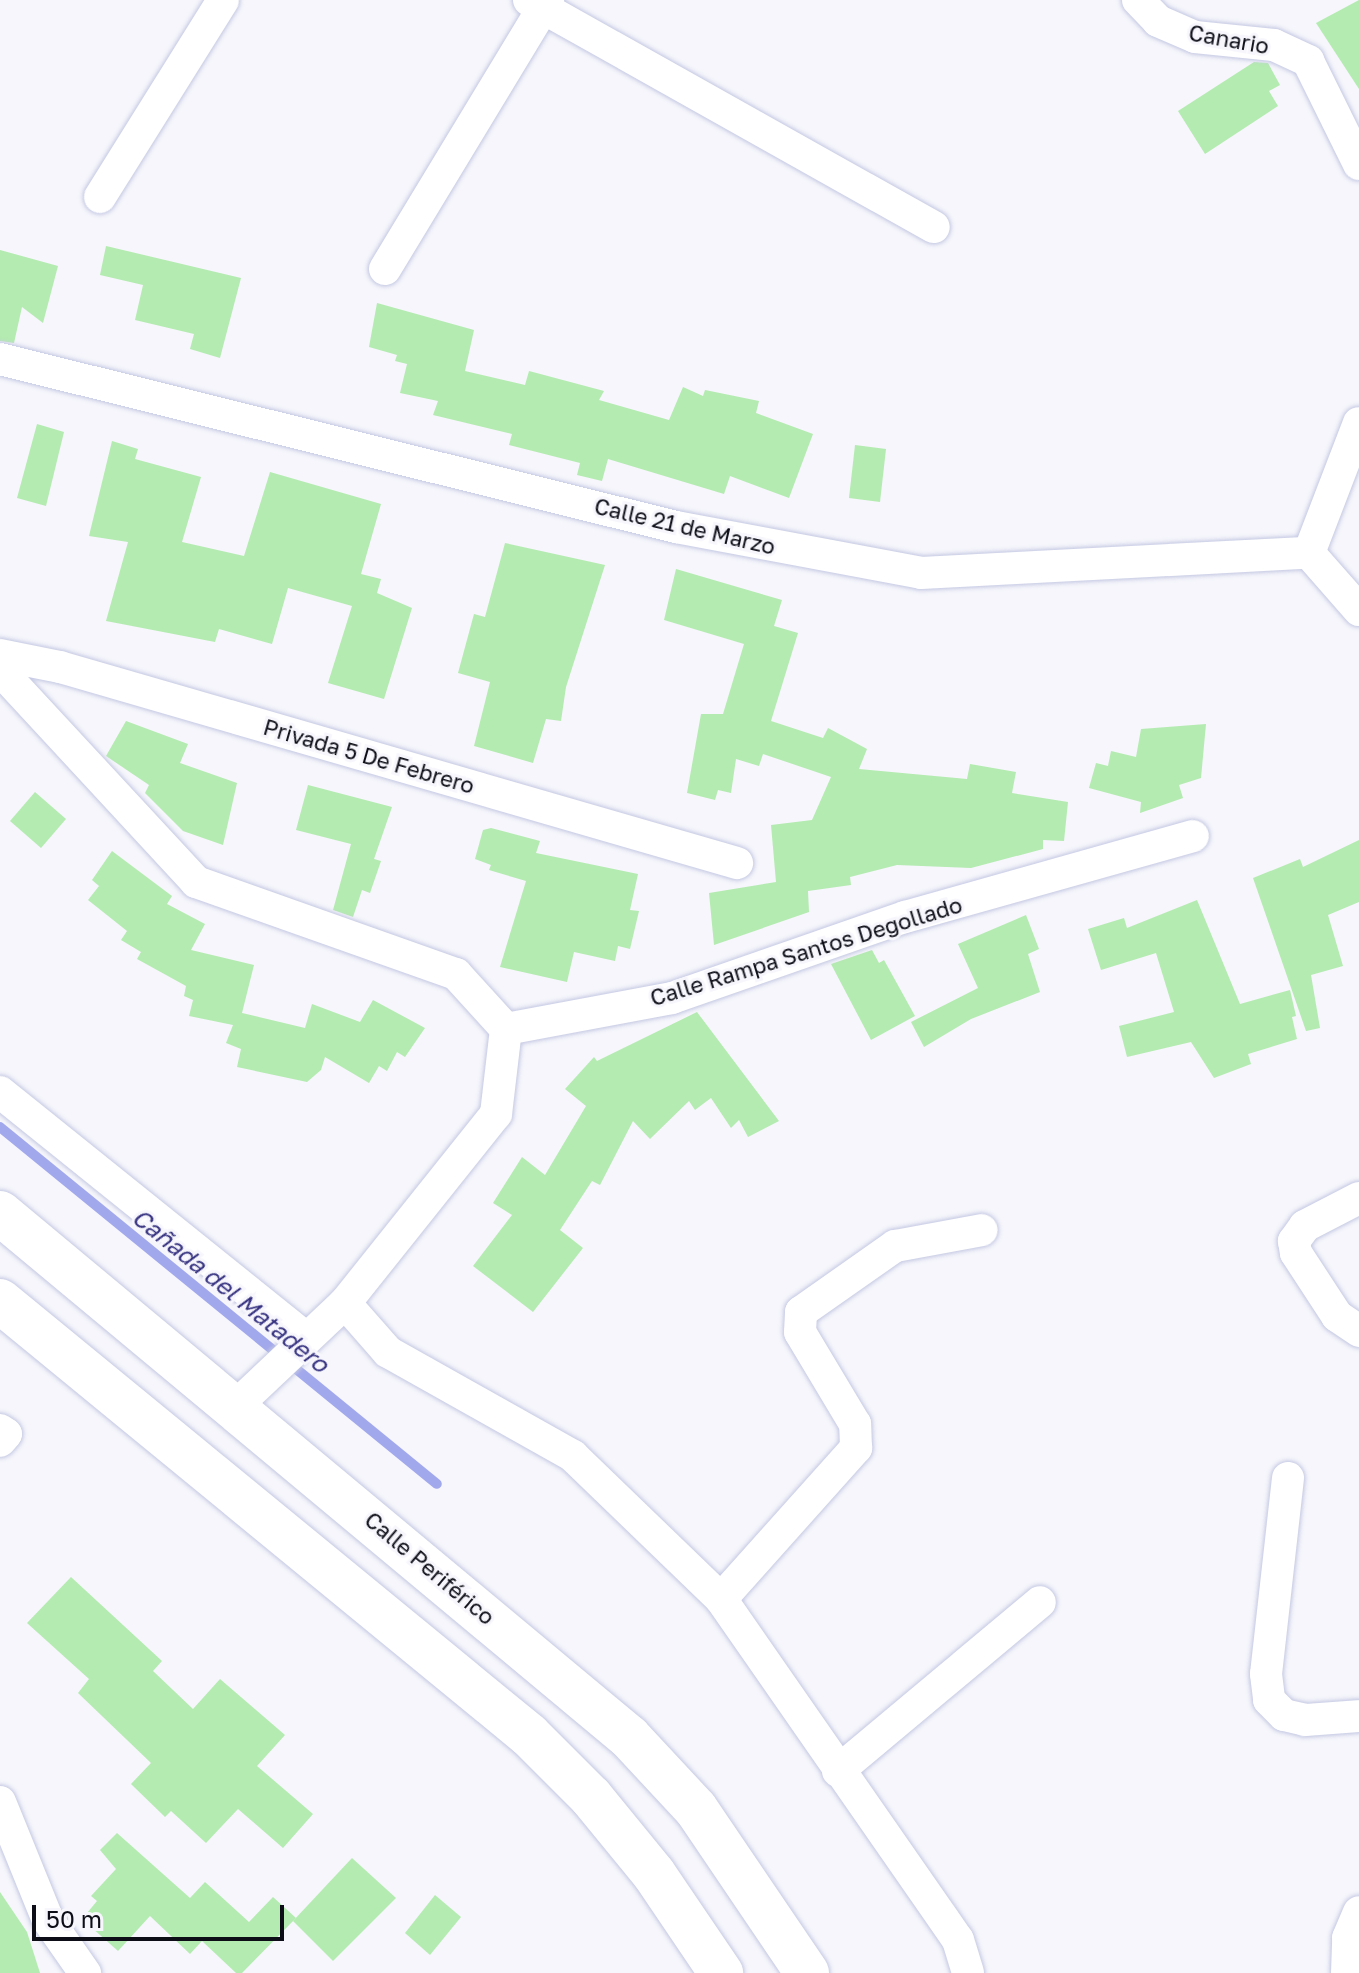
<!DOCTYPE html>
<html>
<head>
<meta charset="utf-8">
<style>
  body { margin:0 }
  #map { position:relative; width:1359px; height:1973px; overflow:hidden; background:#f6f6fc; font-family:"Golos Text",sans-serif }
  div>[style] { position:absolute }
  .stream>* { height:10px; margin:-5px; padding:0 5px; transform-origin:5px; border-radius:5px; background:#a2a8ec }
  .building>* { inset:0; background:#b4ebb0 }
  .roads { filter:drop-shadow(0 0 2px #c4c8e2) drop-shadow(0 0 2px #c4c8e2) }
  .minor>* { height:32px; margin:-16px; padding:0 16px; transform-origin:16px; border-radius:16px; background:#fff }
  .highway>* { height:44px; margin:-22px; padding:0 22px; transform-origin:22px; border-radius:22px; background:#fff }
  span { translate:-50% -50%; white-space:nowrap; text-align:center; line-height:1.15; -webkit-text-stroke:6px #f6f6fc; paint-order:stroke }
  .street-label { font-size:22px; color:#0c0d16 }
  .water-label { font-size:24px; color:#363280; font-style:italic }
  .scale { position:absolute; left:32px; top:1905px; width:252px; height:36px; box-sizing:border-box; border:4px solid #0c0d16; border-top:0; padding-left:10px; font-size:24px; line-height:28px; white-space:nowrap; color:#0c0d16; -webkit-text-stroke:6px #f6f6fc; paint-order:stroke }
</style>
</head>
<body>
<div id="map">
  <div class="stream">
    <i style="left:0;top:1127px;width:564px;rotate:39.25deg"></i>
  </div>
  <div class="building">
    <i style="clip-path:polygon(1359px 0,1359px 89px,1316px 23px)"></i>
    <i style="clip-path:polygon(1254px 62px,1268px 63px,1280px 85px,1269px 91px,1278px 106px,1205px 154px,1178px 111px)"></i>
    <i style="clip-path:polygon(106px 246px,241px 278px,220px 358px,190px 349px,194px 334px,135px 320px,143px 285px,100px 275px)"></i>
    <i style="clip-path:polygon(0 250px,58px 266px,43px 323px,22px 307px,14px 343px,0 341px)"></i>
    <i style="clip-path:polygon(377px 303px,474px 330px,465px 371px,525px 385px,529px 371px,604px 391px,599px 400px,669px 420px,683px 387px,703px 396px,705px 390px,759px 401px,756px 413px,813px 434px,789px 498px,730px 476px,724px 494px,608px 459px,602px 481px,577px 475px,580px 463px,509px 445px,512px 434px,433px 415px,438px 401px,400px 393px,407px 364px,395px 361px,397px 355px,369px 347px)"></i>
    <i style="clip-path:polygon(37px 424px,64px 432px,46px 506px,17px 498px)"></i>
    <i style="clip-path:polygon(112px 441px,138px 449px,135px 459px,201px 477px,182px 542px,244px 556px,270px 472px,381px 504px,361px 574px,381px 579px,377px 593px,412px 608px,384px 699px,328px 683px,352px 606px,288px 588px,272px 644px,219px 629px,215px 642px,106px 621px,128px 542px,89px 536px)"></i>
    <i style="clip-path:polygon(855px 445px,886px 449px,880px 502px,849px 498px)"></i>
    <i style="clip-path:polygon(505px 543px,605px 565px,566px 687px,561px 721px,546px 719px,533px 763px,474px 746px,490px 682px,458px 673px,474px 614px,485px 617px)"></i>
    <i style="clip-path:polygon(676px 569px,782px 600px,774px 626px,798px 633px,771px 721px,823px 738px,828px 728px,867px 749px,859px 769px,967px 779px,970px 764px,1016px 772px,1012px 793px,1068px 802px,1064px 841px,1043px 840px,1043px 849px,971px 868px,897px 865px,850px 877px,851px 885px,808px 891px,809px 912px,714px 945px,709px 893px,776px 882px,771px 825px,812px 820px,831px 777px,763px 754px,759px 766px,736px 759px,731px 793px,718px 790px,715px 800px,687px 793px,701px 714px,723px 714px,744px 644px,664px 620px)"></i>
    <i style="clip-path:polygon(126px 721px,188px 744px,180px 763px,237px 783px,223px 845px,183px 831px,145px 793px,149px 785px,106px 756px)"></i>
    <i style="clip-path:polygon(1206px 724px,1201px 778px,1179px 785px,1183px 798px,1140px 813px,1141px 802px,1089px 788px,1096px 763px,1108px 766px,1111px 751px,1136px 757px,1141px 729px)"></i>
    <i style="clip-path:polygon(308px 785px,392px 807px,374px 859px,381px 861px,370px 893px,362px 890px,353px 917px,333px 910px,351px 844px,296px 830px)"></i>
    <i style="clip-path:polygon(35px 792px,66px 819px,41px 848px,10px 821px)"></i>
    <i style="clip-path:polygon(491px 828px,540px 841px,536px 853px,638px 874px,630px 910px,639px 911px,630px 949px,618px 946px,615px 961px,574px 952px,567px 982px,500px 967px,526px 881px,489px 870px,491px 865px,475px 859px,483px 830px)"></i>
    <i style="clip-path:polygon(1359px 840px,1359px 902px,1328px 915px,1343px 966px,1311px 975px,1320px 1028px,1306px 1031px,1253px 878px,1300px 859px,1303px 867px)"></i>
    <i style="clip-path:polygon(112px 851px,172px 896px,167px 904px,205px 924px,191px 950px,254px 965px,242px 1013px,305px 1028px,312px 1004px,360px 1022px,373px 1000px,425px 1028px,405px 1057px,397px 1052px,387px 1071px,379px 1066px,369px 1083px,325px 1057px,321px 1070px,307px 1082px,237px 1067px,241px 1049px,226px 1043px,233px 1025px,189px 1016px,193px 1000px,184px 996px,186px 986px,137px 959px,141px 952px,121px 940px,127px 931px,88px 900px,99px 886px,92px 880px)"></i>
    <i style="clip-path:polygon(1197px 900px,1240px 1004px,1290px 990px,1296px 1016px,1292px 1017px,1297px 1039px,1248px 1054px,1251px 1064px,1214px 1078px,1191px 1042px,1127px 1057px,1119px 1026px,1174px 1012px,1156px 953px,1101px 970px,1088px 929px,1124px 918px,1127px 928px)"></i>
    <i style="clip-path:polygon(1026px 915px,1039px 949px,1028px 954px,1040px 992px,971px 1019px,924px 1047px,911px 1022px,978px 988px,958px 944px)"></i>
    <i style="clip-path:polygon(872px 950px,879px 963px,884px 960px,915px 1016px,871px 1040px,831px 964px)"></i>
    <i style="clip-path:polygon(697px 1012px,779px 1121px,748px 1137px,739px 1120px,731px 1128px,711px 1098px,695px 1110px,689px 1101px,650px 1139px,633px 1121px,600px 1185px,592px 1181px,560px 1230px,583px 1248px,533px 1312px,473px 1266px,512px 1215px,493px 1203px,522px 1157px,545px 1175px,586px 1106px,565px 1089px,594px 1057px,597px 1061px)"></i>
    <i style="clip-path:polygon(71px 1577px,162px 1661px,153px 1671px,193px 1709px,220px 1679px,285px 1735px,257px 1766px,313px 1814px,283px 1848px,238px 1809px,206px 1843px,171px 1811px,165px 1817px,131px 1784px,151px 1763px,78px 1693px,89px 1679px,27px 1623px)"></i>
    <i style="clip-path:polygon(117px 1833px,190px 1898px,205px 1882px,249px 1922px,273px 1897px,296px 1918px,242px 1973px,236px 1973px,202px 1941px,190px 1954px,150px 1916px,118px 1951px,82px 1919px,97px 1901px,91px 1896px,116px 1869px,100px 1850px)"></i>
    <i style="clip-path:polygon(352px 1858px,396px 1898px,333px 1961px,293px 1921px)"></i>
    <i style="clip-path:polygon(0 1892px,27px 1932px,40px 1973px,0 1973px)"></i>
    <i style="clip-path:polygon(435px 1895px,461px 1917px,430px 1955px,405px 1933px)"></i>
  </div>
  <div class="roads">
    <div class="minor">
      <i style="left:529px;top:0;width:464px;rotate:29.3deg"></i>
      <i style="left:1138px;top:0;width:29px;rotate:46deg"></i>
      <i style="left:1158px;top:21px;width:40px;rotate:23.4deg"></i>
      <i style="left:1195px;top:37px;width:79px;rotate:5.8deg"></i>
      <i style="left:1274px;top:45px;width:38px;rotate:25deg"></i>
      <i style="left:1308px;top:61px;width:115px;rotate:63.7deg"></i>
      <i style="left:100px;top:197px;width:232px;rotate:-58deg"></i>
      <i style="left:385px;top:269px;width:315px;rotate:-58.8deg"></i>
      <i style="left:0;top:359px;width:697px;rotate:13.96deg"></i>
      <i style="left:676px;top:527px;width:249px;rotate:10.6deg"></i>
      <i style="left:921px;top:573px;width:389px;rotate:-3deg"></i>
      <i style="left:1309px;top:553px;width:139px;rotate:-69deg"></i>
      <i style="left:1309px;top:553px;width:76px;rotate:48.7deg"></i>
      <i style="left:0;top:655px;width:61px;rotate:11.3deg"></i>
      <i style="left:60px;top:667px;width:705px;rotate:16.15deg"></i>
      <i style="left:0;top:670px;width:289px;rotate:47.2deg"></i>
      <i style="left:196px;top:882px;width:276px;rotate:19.5deg"></i>
      <i style="left:456px;top:974px;width:74px;rotate:47.7deg"></i>
      <i style="left:506px;top:1029px;width:169px;rotate:-10.6deg"></i>
      <i style="left:672px;top:998px;width:247px;rotate:-19.2deg"></i>
      <i style="left:905px;top:917px;width:299px;rotate:-15.7deg"></i>
      <i style="left:0;top:1092px;width:393px;rotate:38.8deg"></i>
      <i style="left:1359px;top:1198px;width:61px;rotate:152.6deg"></i>
      <i style="left:1305px;top:1226px;width:19px;rotate:126deg"></i>
      <i style="left:1294px;top:1241px;width:12px;rotate:81deg"></i>
      <i style="left:1296px;top:1253px;width:75px;rotate:56.9deg"></i>
      <i style="left:1337px;top:1316px;width:27px;rotate:34deg"></i>
      <i style="left:345px;top:1303px;width:65px;rotate:48.7deg"></i>
      <i style="left:388px;top:1352px;width:212px;rotate:29.3deg"></i>
      <i style="left:573px;top:1456px;width:206px;rotate:44deg"></i>
      <i style="left:721px;top:1599px;width:415px;rotate:55.2deg"></i>
      <i style="left:958px;top:1940px;width:34px;rotate:73deg"></i>
      <i style="left:236px;top:1406px;width:150px;rotate:-43.4deg"></i>
      <i style="left:345px;top:1303px;width:242px;rotate:-51.4deg"></i>
      <i style="left:496px;top:1114px;width:86px;rotate:-83.3deg"></i>
      <i style="left:0;top:1430px;width:7px;rotate:34deg"></i>
      <i style="left:6px;top:1434px;width:9px;rotate:131deg"></i>
      <i style="left:1288px;top:1478px;width:197px;rotate:96.4deg"></i>
      <i style="left:1266px;top:1674px;width:26px;rotate:83deg"></i>
      <i style="left:1269px;top:1700px;width:21px;rotate:45deg"></i>
      <i style="left:1284px;top:1715px;width:22px;rotate:13deg"></i>
      <i style="left:1305px;top:1720px;width:54px;rotate:-4.2deg"></i>
      <i style="left:721px;top:1599px;width:203px;rotate:-48.2deg"></i>
      <i style="left:856px;top:1448px;width:24px;rotate:-92deg"></i>
      <i style="left:855px;top:1424px;width:107px;rotate:-120.9deg"></i>
      <i style="left:800px;top:1332px;width:20px;rotate:-87deg"></i>
      <i style="left:801px;top:1312px;width:115px;rotate:-35.1deg"></i>
      <i style="left:895px;top:1246px;width:88px;rotate:-10.4deg"></i>
      <i style="left:838px;top:1771px;width:263px;rotate:-39.9deg"></i>
      <i style="left:0;top:1802px;width:127px;rotate:67.9deg"></i>
      <i style="left:48px;top:1920px;width:65px;rotate:55.1deg"></i>
      <i style="left:1347px;top:1973px;width:35px;rotate:-88deg"></i>
      <i style="left:1348px;top:1938px;width:28px;rotate:-67deg"></i>
    </div>
    <div class="highway">
      <i style="left:0;top:1213px;width:819px;rotate:39.8deg"></i>
      <i style="left:629px;top:1737px;width:98px;rotate:47.1deg"></i>
      <i style="left:696px;top:1809px;width:198px;rotate:55.9deg"></i>
      <i style="left:0;top:1301px;width:684px;rotate:39.37deg"></i>
      <i style="left:529px;top:1735px;width:88px;rotate:45deg"></i>
      <i style="left:591px;top:1797px;width:99px;rotate:50.7deg"></i>
      <i style="left:654px;top:1874px;width:120px;rotate:55.9deg"></i>
    </div>
  </div>
  <div class="street-label">
    <span style="left:1229px;top:39px;rotate:10deg">Canario</span>
    <span style="left:685px;top:526px;rotate:13deg">Calle 21 de Marzo</span>
    <span style="left:369px;top:756px;rotate:16deg">Privada 5 De Febrero</span>
    <span style="left:806px;top:951px;rotate:-17deg">Calle Rampa Santos Degollado</span>
    <span style="left:430px;top:1568px;rotate:40deg">Calle Periférico</span>
  </div>
  <div class="water-label">
    <span style="left:231px;top:1290px;rotate:39deg">Cañada del Matadero</span>
  </div>
  <div class="scale">50 m</div>
</div>
</body>
</html>
